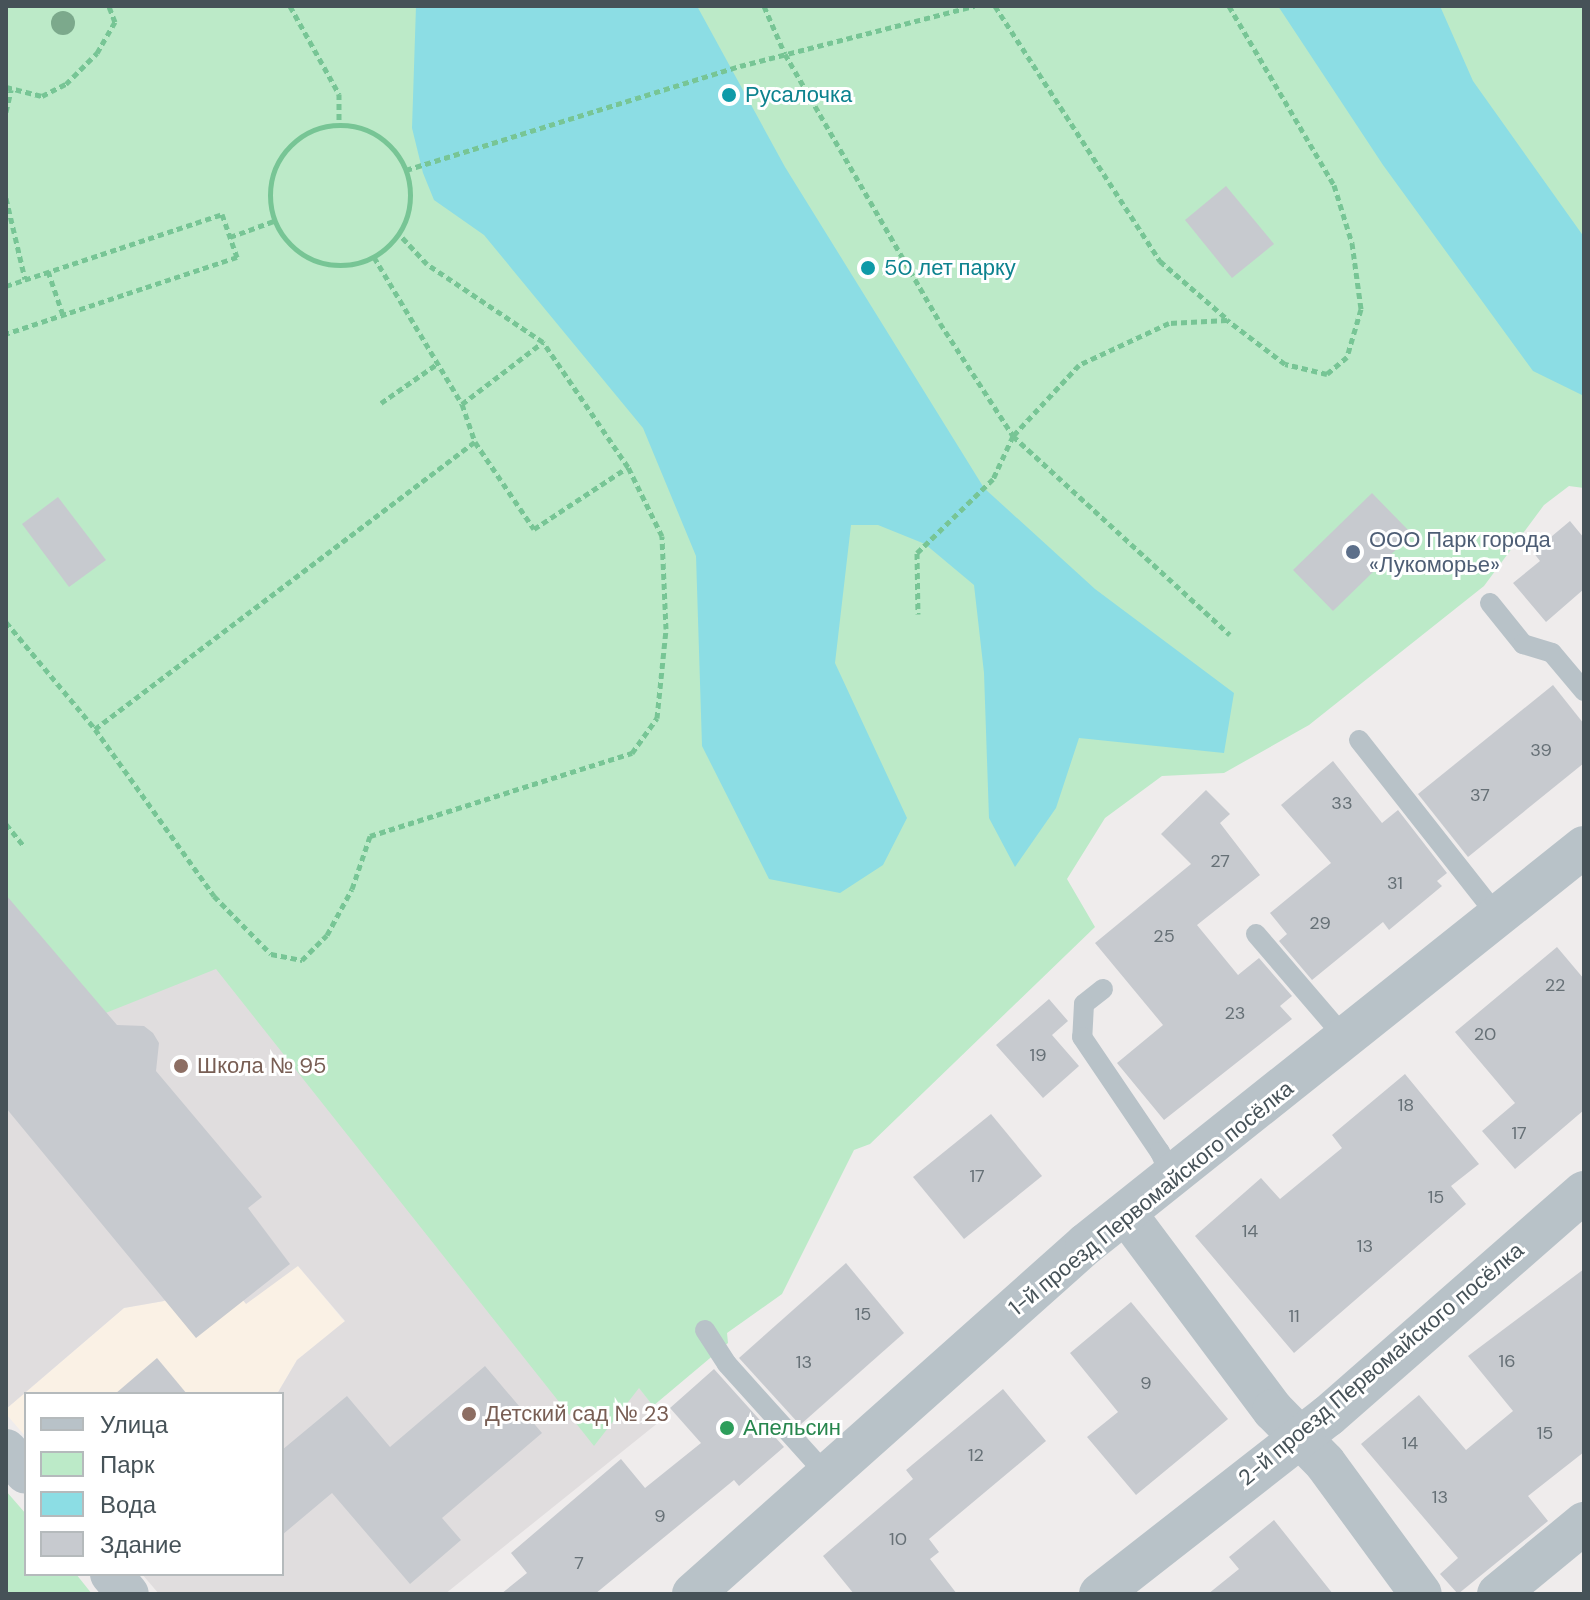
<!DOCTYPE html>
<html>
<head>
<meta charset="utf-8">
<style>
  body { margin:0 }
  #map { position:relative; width:1590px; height:1600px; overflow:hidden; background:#efecec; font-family:"DM Sans",sans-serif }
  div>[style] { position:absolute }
  .commercial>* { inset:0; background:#faf1e5 }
  .education>* { inset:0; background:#e0ddde }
  .green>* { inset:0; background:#bceac8 }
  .water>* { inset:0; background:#8cdde4 }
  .building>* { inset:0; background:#c7cacf }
  .path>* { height:5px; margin-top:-2.5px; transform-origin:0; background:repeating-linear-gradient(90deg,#77c595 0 6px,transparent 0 10px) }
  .path>.ring { margin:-2.5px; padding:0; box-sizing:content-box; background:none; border:5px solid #77c595; border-radius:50% }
  .lane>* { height:20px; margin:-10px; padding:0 10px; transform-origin:10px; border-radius:10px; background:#b8c2c8 }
  .street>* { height:42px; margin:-21px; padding:0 21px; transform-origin:21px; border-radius:21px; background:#b8c2c8 }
  .trees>* { width:24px; height:24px; margin:-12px; border-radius:50%; background:#7ca98c }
  .dots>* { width:22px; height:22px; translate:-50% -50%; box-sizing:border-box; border:4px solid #fff; border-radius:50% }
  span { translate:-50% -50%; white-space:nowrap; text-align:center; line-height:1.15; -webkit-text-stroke:6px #fff; paint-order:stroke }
  .number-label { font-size:18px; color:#667076 }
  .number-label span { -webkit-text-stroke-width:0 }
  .culture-label { font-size:22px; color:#0d838f }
  .left { translate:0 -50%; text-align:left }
  .service-label { font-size:22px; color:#4e5e75 }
  .education-label { font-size:22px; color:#785e54 }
  .street-label { font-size:22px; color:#465258 }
  .leisure-label { font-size:22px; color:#27864d }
  .frame { position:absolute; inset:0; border:8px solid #465258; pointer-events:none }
  .legend { position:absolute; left:24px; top:1392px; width:260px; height:184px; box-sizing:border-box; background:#fff; border:2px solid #b5babc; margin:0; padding:10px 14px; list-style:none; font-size:24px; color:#465258 }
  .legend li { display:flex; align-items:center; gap:16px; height:40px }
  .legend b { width:40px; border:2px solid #b5babc }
</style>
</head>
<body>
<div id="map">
  <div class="commercial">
    <i style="clip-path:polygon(214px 1264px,298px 1266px,345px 1322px,297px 1360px,277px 1394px,26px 1394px,26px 1437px,6px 1414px,6px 1409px,124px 1308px,164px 1301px)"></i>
  </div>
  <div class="education">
    <i style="clip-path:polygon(135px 802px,528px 1238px,653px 1406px,659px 1422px,445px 1594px,159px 1594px,142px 1574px,282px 1574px,282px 1394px,277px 1394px,297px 1360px,345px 1321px,298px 1266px,246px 1304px,214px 1264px,164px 1301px,124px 1308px,6px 1409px,6px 905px)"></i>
  </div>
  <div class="green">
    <i style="clip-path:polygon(6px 6px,1584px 6px,1584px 488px,1569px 486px,1544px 505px,1484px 586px,1309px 725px,1224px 773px,1162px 776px,1105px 818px,1067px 879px,1095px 927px,870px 1144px,854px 1150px,782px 1294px,727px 1333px,728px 1343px,653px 1406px,639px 1388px,594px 1446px,216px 969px,93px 1018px,6px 932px)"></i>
    <i style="clip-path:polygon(6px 1491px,26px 1514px,26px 1574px,76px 1574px,92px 1594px,6px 1594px)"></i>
  </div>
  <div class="water">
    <i style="clip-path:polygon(416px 6px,697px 6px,785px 167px,984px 488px,1095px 589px,1234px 693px,1224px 753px,1079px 738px,1056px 808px,1015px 867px,989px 818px,984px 673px,974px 585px,925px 544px,878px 525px,851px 525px,835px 663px,907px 818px,883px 865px,840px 893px,769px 879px,702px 746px,696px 556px,643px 428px,484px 235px,434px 200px,423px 173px,412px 128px)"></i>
    <i style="clip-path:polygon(1278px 6px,1440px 6px,1473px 81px,1584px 237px,1584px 396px,1533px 371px,1383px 165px)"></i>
  </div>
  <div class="building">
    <i style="clip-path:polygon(1226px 186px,1274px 244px,1232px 278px,1185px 220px)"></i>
    <i style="clip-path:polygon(1372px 493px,1412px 534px,1333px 611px,1293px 570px)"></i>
    <i style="clip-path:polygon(58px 497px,106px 560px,69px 587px,22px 524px)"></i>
    <i style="clip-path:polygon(1570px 521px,1584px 538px,1584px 589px,1546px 622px,1513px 583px,1540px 561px,1533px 552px)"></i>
    <i style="clip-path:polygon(1553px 685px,1584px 724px,1584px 763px,1468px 857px,1418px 794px)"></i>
    <i style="clip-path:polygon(1333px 761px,1382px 823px,1398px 810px,1447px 873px,1437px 881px,1442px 886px,1389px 930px,1383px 922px,1312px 980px,1279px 941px,1287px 934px,1270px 913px,1331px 863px,1281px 805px)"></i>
    <i style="clip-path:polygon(1206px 790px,1230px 814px,1220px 823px,1260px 875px,1197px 925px,1238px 975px,1259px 958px,1292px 996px,1280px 1006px,1292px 1019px,1164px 1120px,1117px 1063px,1163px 1025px,1095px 943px,1191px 864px,1161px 834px)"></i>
    <i style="clip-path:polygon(6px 895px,117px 1025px,144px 1026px,153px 1033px,159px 1043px,156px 1071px,262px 1197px,248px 1208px,290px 1264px,196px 1338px,6px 1108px)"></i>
    <i style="clip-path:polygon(1557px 947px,1584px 979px,1584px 1110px,1515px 1169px,1482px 1131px,1515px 1103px,1455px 1032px)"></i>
    <i style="clip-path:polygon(1049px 999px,1068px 1021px,1052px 1035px,1079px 1066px,1043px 1098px,996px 1045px)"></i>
    <i style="clip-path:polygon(1405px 1074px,1479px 1164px,1451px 1186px,1466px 1204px,1294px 1353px,1195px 1236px,1261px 1178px,1280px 1199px,1342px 1148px,1332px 1135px)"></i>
    <i style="clip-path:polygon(991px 1114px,1042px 1176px,964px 1239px,913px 1177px)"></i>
    <i style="clip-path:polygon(846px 1263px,904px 1333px,800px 1425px,739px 1358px)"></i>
    <i style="clip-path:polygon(1584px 1269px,1584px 1452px,1528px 1496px,1548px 1521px,1458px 1594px,1440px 1574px,1458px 1558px,1361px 1444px,1419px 1395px,1466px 1450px,1513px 1411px,1468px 1356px)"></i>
    <i style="clip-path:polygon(1131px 1302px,1228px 1419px,1136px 1495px,1087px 1437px,1118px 1412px,1070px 1353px)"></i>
    <i style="clip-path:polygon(157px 1358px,187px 1394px,115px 1394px)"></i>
    <i style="clip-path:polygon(485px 1366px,542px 1433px,442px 1518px,461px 1540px,410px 1584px,332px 1493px,282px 1535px,282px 1450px,347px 1396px,390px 1447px)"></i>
    <i style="clip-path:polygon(714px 1369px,784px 1447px,739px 1486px,734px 1480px,595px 1594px,501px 1594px,527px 1573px,511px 1553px,621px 1459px,645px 1488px,701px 1443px,670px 1408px)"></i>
    <i style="clip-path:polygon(1003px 1389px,1046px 1441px,929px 1539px,939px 1552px,930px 1559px,957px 1594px,854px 1594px,823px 1556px,913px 1479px,906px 1470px)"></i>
    <i style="clip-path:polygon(1274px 1520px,1333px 1594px,1208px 1594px,1239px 1569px,1229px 1557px)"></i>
  </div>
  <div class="path">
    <i style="left:290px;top:6px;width:101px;rotate:60.9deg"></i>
    <i style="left:339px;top:94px;width:31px;rotate:90deg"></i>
    <i style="left:764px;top:6px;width:52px;rotate:66.4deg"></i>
    <i style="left:785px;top:54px;width:310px;rotate:60deg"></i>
    <i style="left:940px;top:323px;width:135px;rotate:57.1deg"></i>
    <i style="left:1013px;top:436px;width:47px;rotate:114.9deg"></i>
    <i style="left:993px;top:479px;width:106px;rotate:135.8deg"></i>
    <i style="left:917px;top:553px;width:61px;rotate:89.1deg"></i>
    <i style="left:995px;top:6px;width:304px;rotate:57.1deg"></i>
    <i style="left:1160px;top:261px;width:87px;rotate:40.8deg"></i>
    <i style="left:1229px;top:6px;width:208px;rotate:59.6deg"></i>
    <i style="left:1334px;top:185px;width:61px;rotate:72.8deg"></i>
    <i style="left:1352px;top:243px;width:67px;rotate:82.2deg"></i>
    <i style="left:1361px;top:309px;width:50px;rotate:106.3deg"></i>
    <i style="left:1347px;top:357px;width:26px;rotate:140deg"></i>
    <i style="left:1327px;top:374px;width:43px;rotate:-166.6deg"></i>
    <i style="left:1285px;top:364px;width:73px;rotate:-142.8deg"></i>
    <i style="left:1227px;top:320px;width:58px;rotate:177deg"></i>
    <i style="left:1169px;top:323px;width:99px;rotate:155deg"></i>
    <i style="left:1079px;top:365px;width:97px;rotate:132.9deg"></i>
    <i style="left:1013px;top:436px;width:294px;rotate:42.5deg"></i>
    <i style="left:6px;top:87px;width:37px;rotate:14deg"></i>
    <i style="left:42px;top:96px;width:27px;rotate:-27deg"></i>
    <i style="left:66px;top:84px;width:44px;rotate:-45deg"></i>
    <i style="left:97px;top:53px;width:36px;rotate:-60deg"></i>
    <i style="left:115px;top:22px;width:17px;rotate:-111deg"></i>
    <i style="left:6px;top:112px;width:23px;rotate:-77deg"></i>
    <i class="ring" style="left:270px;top:125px;width:135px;height:135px"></i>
    <i style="left:406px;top:170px;width:350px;rotate:-17.3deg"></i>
    <i style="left:740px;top:66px;width:242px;rotate:-14.4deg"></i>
    <i style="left:6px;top:198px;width:83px;rotate:76.8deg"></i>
    <i style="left:230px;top:237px;width:47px;rotate:-20deg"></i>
    <i style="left:374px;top:257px;width:171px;rotate:59.1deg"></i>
    <i style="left:462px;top:404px;width:40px;rotate:71.1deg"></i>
    <i style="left:475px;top:442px;width:105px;rotate:55.9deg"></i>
    <i style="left:534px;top:529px;width:113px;rotate:-33.4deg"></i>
    <i style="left:48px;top:271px;width:46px;rotate:71.2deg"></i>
    <i style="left:6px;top:286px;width:228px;rotate:-18.4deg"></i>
    <i style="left:222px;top:214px;width:46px;rotate:70.8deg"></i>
    <i style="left:237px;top:257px;width:243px;rotate:161.6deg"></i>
    <i style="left:381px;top:403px;width:68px;rotate:-34.9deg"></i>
    <i style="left:462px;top:404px;width:102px;rotate:-37.4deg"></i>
    <i style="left:6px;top:622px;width:139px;rotate:50.2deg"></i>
    <i style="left:95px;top:729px;width:205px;rotate:54.5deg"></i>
    <i style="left:214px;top:896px;width:81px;rotate:45.5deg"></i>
    <i style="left:271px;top:954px;width:32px;rotate:11deg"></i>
    <i style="left:302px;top:960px;width:35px;rotate:-45deg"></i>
    <i style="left:327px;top:935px;width:52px;rotate:-61.5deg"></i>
    <i style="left:352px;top:889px;width:56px;rotate:-71.2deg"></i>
    <i style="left:370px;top:836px;width:275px;rotate:-17.6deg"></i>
    <i style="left:632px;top:753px;width:43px;rotate:-54.5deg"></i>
    <i style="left:657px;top:718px;width:89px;rotate:-84.2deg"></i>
    <i style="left:666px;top:629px;width:93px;rotate:-92.5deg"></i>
    <i style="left:662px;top:536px;width:77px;rotate:-116.2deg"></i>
    <i style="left:628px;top:467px;width:151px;rotate:-124.2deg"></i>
    <i style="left:543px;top:342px;width:140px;rotate:-146.1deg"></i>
    <i style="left:427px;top:264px;width:41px;rotate:-133deg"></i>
    <i style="left:95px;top:729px;width:476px;rotate:-37.1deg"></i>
    <i style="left:6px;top:824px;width:27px;rotate:51deg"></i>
  </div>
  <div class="lane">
    <i style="left:1490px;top:603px;width:53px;rotate:51.2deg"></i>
    <i style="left:1523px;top:644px;width:30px;rotate:17deg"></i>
    <i style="left:1552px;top:653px;width:50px;rotate:49.9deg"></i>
    <i style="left:1359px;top:740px;width:228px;rotate:51.8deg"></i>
    <i style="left:1256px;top:934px;width:140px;rotate:49.4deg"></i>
    <i style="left:1103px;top:989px;width:24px;rotate:142deg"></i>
    <i style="left:1084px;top:1004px;width:33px;rotate:93deg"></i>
    <i style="left:1082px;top:1037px;width:139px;rotate:55.9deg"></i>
    <i style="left:1160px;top:1152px;width:30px;rotate:66deg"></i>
    <i style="left:705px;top:1330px;width:40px;rotate:57.1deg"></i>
    <i style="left:727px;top:1364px;width:147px;rotate:48deg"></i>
  </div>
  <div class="street">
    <i style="left:1127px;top:1215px;width:244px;rotate:53.2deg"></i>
    <i style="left:1273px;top:1410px;width:74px;rotate:45.5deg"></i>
    <i style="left:1325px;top:1463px;width:162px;rotate:53.8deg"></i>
    <i style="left:6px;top:1450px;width:30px;rotate:49deg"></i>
    <i style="left:111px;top:1574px;width:26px;rotate:50deg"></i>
    <i style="left:693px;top:1594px;width:526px;rotate:-41.69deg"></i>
    <i style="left:1086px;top:1244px;width:637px;rotate:-38.56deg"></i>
    <i style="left:1100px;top:1594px;width:289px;rotate:-38deg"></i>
    <i style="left:1328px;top:1416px;width:340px;rotate:-41.2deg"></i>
    <i style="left:1498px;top:1594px;width:112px;rotate:-39.5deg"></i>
  </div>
  <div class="trees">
    <i style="left:63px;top:23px"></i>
  </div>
  <div class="dots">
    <i style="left:729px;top:95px;background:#0f9aa8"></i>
    <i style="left:868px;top:268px;background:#0f9aa8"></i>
    <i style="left:1353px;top:552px;background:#5c6f8a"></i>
    <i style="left:181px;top:1066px;background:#8d6e63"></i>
    <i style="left:469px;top:1414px;background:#8d6e63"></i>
    <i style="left:727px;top:1428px;background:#2e9e5b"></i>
  </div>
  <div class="number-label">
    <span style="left:1541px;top:750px">39</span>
    <span style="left:1480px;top:795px">37</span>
    <span style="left:1342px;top:803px">33</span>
    <span style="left:1220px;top:861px">27</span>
    <span style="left:1395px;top:883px">31</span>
    <span style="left:1320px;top:923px">29</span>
    <span style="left:1164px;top:936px">25</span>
    <span style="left:1555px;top:985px">22</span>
    <span style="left:1235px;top:1013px">23</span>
    <span style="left:1485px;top:1034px">20</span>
    <span style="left:1038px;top:1055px">19</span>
    <span style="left:1406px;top:1105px">18</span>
    <span style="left:1519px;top:1133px">17</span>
    <span style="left:977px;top:1176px">17</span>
    <span style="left:1436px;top:1197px">15</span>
    <span style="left:1250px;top:1231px">14</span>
    <span style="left:1365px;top:1246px">13</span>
    <span style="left:863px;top:1314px">15</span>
    <span style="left:1294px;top:1316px">11</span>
    <span style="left:1507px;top:1361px">16</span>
    <span style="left:804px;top:1362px">13</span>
    <span style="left:1146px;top:1383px">9</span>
    <span style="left:1545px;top:1433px">15</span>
    <span style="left:1410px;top:1443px">14</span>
    <span style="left:976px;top:1455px">12</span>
    <span style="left:1440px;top:1497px">13</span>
    <span style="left:660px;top:1516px">9</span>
    <span style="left:898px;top:1539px">10</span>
    <span style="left:579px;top:1563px">7</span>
  </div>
  <div class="culture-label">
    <span class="left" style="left:745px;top:95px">Русалочка</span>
    <span class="left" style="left:884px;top:268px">50 лет парку</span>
  </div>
  <div class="service-label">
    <span class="left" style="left:1369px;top:552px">ООО Парк города<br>«Лукоморье»</span>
  </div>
  <div class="education-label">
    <span class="left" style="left:197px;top:1066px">Школа № 95</span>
    <span class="left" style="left:485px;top:1414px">Детский сад № 23</span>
  </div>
  <div class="street-label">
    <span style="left:1151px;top:1198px;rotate:-39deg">1-й проезд Первомайского посёлка</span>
    <span style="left:1381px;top:1364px;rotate:-40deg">2-й проезд Первомайского посёлка</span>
  </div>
  <div class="leisure-label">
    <span class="left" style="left:743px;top:1428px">Апельсин</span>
  </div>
  <div class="frame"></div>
  <ul class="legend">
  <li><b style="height:10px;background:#b8c2c8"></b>Улица</li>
  <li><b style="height:22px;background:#bceac8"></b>Парк</li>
  <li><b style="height:22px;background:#8cdde4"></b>Вода</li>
  <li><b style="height:22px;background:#c7cacf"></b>Здание</li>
  </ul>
</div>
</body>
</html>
